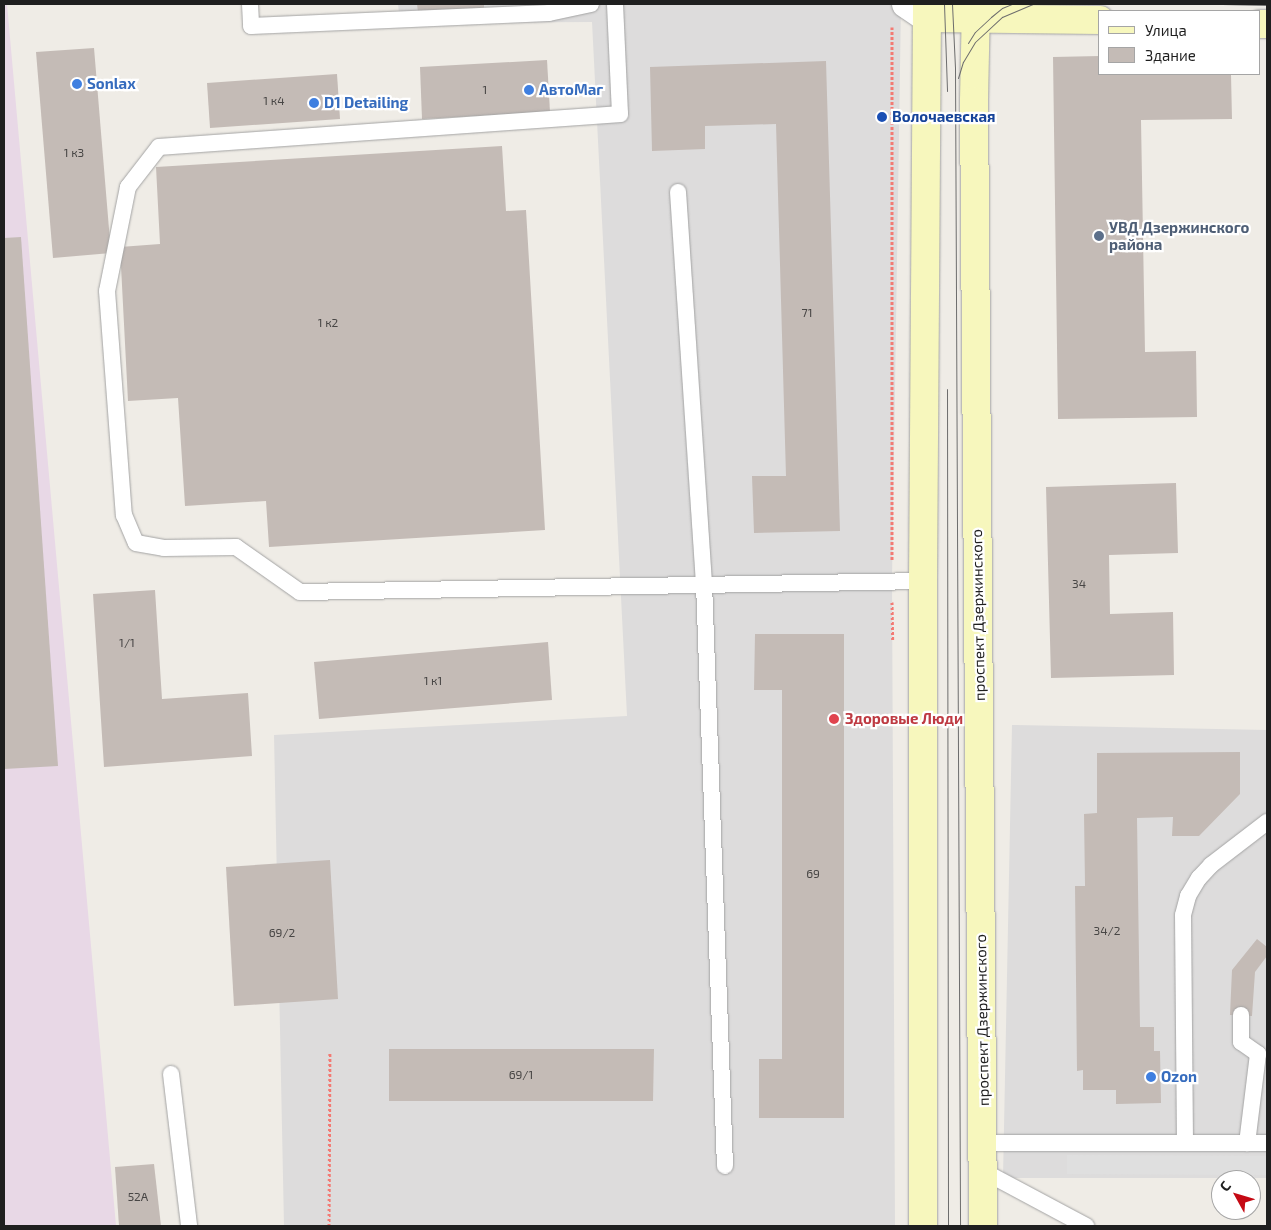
<!DOCTYPE html>
<html>
<head>
<meta charset="utf-8">
<style>
  body { margin:0 }
  #map { position:relative; width:1271px; height:1230px; overflow:hidden; background:#efece6; font-family:"Exo 2",sans-serif }
  div>[style] { position:absolute }
  .residential>* { inset:0; background:#dddcdc }
  .industrial>* { inset:0; background:#e8d8e6 }
  .parking>* { inset:0; background:#dfdfdf }
  .building>* { inset:0; background:#c4bbb6 }
  .path>* { height:3px; margin-top:-1.5px; transform-origin:0; background:repeating-linear-gradient(90deg,#f37a73 0 2.5px,transparent 0 5px) }
  .roads { filter:drop-shadow(0 0 1px #a3a3a3) drop-shadow(0 0 1px #a3a3a3) }
  .service>* { height:16px; margin:-8px; padding:0 8px; transform-origin:8px; border-radius:8px; background:#fff }
  .minor>* { height:28px; margin:-14px; padding:0 14px; transform-origin:14px; border-radius:14px; background:#fff }
  .secondary>* { height:28px; margin:-14px; padding:0 14px; transform-origin:14px; border-radius:14px; background:#f7f7bd }
  .tram>* { height:1px; margin:-0.5px; padding:0 0.5px; transform-origin:0.5px; border-radius:0.5px; background:#6d6d6d }
  .dots>* { width:14px; height:14px; translate:-50% -50%; box-sizing:border-box; border:2px solid #fff; border-radius:50% }
  span { translate:-50% -50%; white-space:nowrap; text-align:center; line-height:1.15; -webkit-text-stroke:4.5px #fff; paint-order:stroke }
  .number-label { font-size:12px; color:#484645 }
  .number-label span { -webkit-text-stroke-width:0 }
  .shop-label { font-size:15px; color:#366cbe; font-weight:700 }
  .left { translate:0 -50%; text-align:left }
  .transit-label { font-size:15px; color:#164399; font-weight:700 }
  .service-label { font-size:15px; color:#4e5e75; font-weight:700 }
  .street-label { font-size:15px; color:#1f1f1f }
  .health-label { font-size:15px; color:#be3a42; font-weight:700 }
  .frame { position:absolute; inset:0; border:5px solid #1f1f1f; pointer-events:none }
  .legend { position:absolute; left:1098px; top:10px; width:162px; height:65px; box-sizing:border-box; background:#fff; border:1px solid #a5a5a5; margin:0; padding:6px 9px; list-style:none; font-size:15px; color:#1f1f1f }
  .legend li { display:flex; align-items:center; gap:10px; height:25px }
  .legend b { width:25px; border:1px solid #a5a5a5 }
  .north { position:absolute; left:1211px; top:1170px; width:50px; height:50px; box-sizing:border-box; background:#fff; border:1px solid #a5a5a5; border-radius:50%; rotate:309deg; font-size:14px; font-weight:700; line-height:20px; text-align:center; color:#1f1f1f }
  .north::after { content:''; display:block; margin:auto; width:18px; height:22px; background:#c50a14; clip-path:polygon(50% 0,100% 100%,50% 72%,0 100%) }
</style>
</head>
<body>
<div id="map">
  <div class="residential">
    <i style="clip-path:polygon(398px 4px,901px 4px,892px 580px,895px 1226px,284px 1226px,274px 735px,627px 716px,592px 22px,400px 23px)"></i>
    <i style="clip-path:polygon(1012px 725px,1267px 730px,1267px 1178px,1003px 1178px)"></i>
  </div>
  <div class="industrial">
    <i style="clip-path:polygon(4px 4px,7px 4px,116px 1226px,4px 1226px)"></i>
  </div>
  <div class="parking">
    <i style="clip-path:polygon(1067px 1155px,1267px 1156px,1267px 1175px,1067px 1174px)"></i>
  </div>
  <div class="building">
    <i style="clip-path:polygon(417px 4px,484px 4px,484px 10px,418px 12px)"></i>
    <i style="clip-path:polygon(94px 48px,111px 253px,53px 258px,36px 52px)"></i>
    <i style="clip-path:polygon(1100px 56px,1100px 74px,1231px 74px,1232px 119px,1141px 120px,1145px 352px,1196px 351px,1197px 417px,1058px 419px,1053px 57px)"></i>
    <i style="clip-path:polygon(547px 60px,550px 112px,422px 119px,420px 67px)"></i>
    <i style="clip-path:polygon(826px 61px,840px 531px,754px 533px,752px 476px,786px 476px,776px 124px,705px 126px,705px 149px,652px 151px,650px 67px)"></i>
    <i style="clip-path:polygon(337px 74px,340px 119px,210px 128px,207px 83px)"></i>
    <i style="clip-path:polygon(502px 146px,506px 211px,526px 210px,545px 530px,269px 547px,266px 501px,185px 506px,178px 398px,128px 401px,120px 247px,160px 244px,156px 167px)"></i>
    <i style="clip-path:polygon(21px 237px,58px 766px,4px 769px,4px 238px)"></i>
    <i style="clip-path:polygon(1176px 483px,1178px 553px,1109px 555px,1110px 614px,1173px 612px,1174px 675px,1051px 678px,1046px 487px)"></i>
    <i style="clip-path:polygon(155px 590px,162px 699px,248px 693px,252px 756px,104px 767px,93px 594px)"></i>
    <i style="clip-path:polygon(755px 634px,844px 634px,844px 1118px,759px 1118px,759px 1059px,782px 1059px,782px 690px,754px 690px)"></i>
    <i style="clip-path:polygon(548px 642px,552px 700px,319px 719px,314px 662px)"></i>
    <i style="clip-path:polygon(1240px 752px,1240px 794px,1199px 836px,1172px 836px,1173px 817px,1137px 818px,1140px 1027px,1154px 1027px,1154px 1051px,1160px 1051px,1161px 1103px,1116px 1104px,1116px 1090px,1083px 1090px,1083px 1070px,1077px 1071px,1075px 886px,1085px 886px,1084px 814px,1097px 813px,1097px 753px)"></i>
    <i style="clip-path:polygon(330px 860px,338px 999px,234px 1006px,226px 867px)"></i>
    <i style="clip-path:polygon(1257px 939px,1267px 947px,1267px 956px,1255px 972px,1252px 1016px,1230px 1015px,1232px 970px)"></i>
    <i style="clip-path:polygon(389px 1049px,654px 1049px,653px 1101px,389px 1101px)"></i>
    <i style="clip-path:polygon(154px 1164px,161px 1226px,119px 1226px,115px 1167px)"></i>
  </div>
  <div class="path">
    <i style="left:892px;top:27px;width:534px;rotate:90deg"></i>
    <i style="left:892px;top:602px;width:39px;rotate:89deg"></i>
    <i style="left:329px;top:1226px;width:173px;rotate:-89.7deg"></i>
  </div>
  <div class="roads">
    <div class="service">
      <i style="left:250px;top:4px;width:22px;rotate:87deg"></i>
      <i style="left:251px;top:26px;width:298px;rotate:-2.5deg"></i>
      <i style="left:549px;top:13px;width:43px;rotate:-12.1deg"></i>
      <i style="left:615px;top:4px;width:110px;rotate:87.4deg"></i>
      <i style="left:620px;top:114px;width:462px;rotate:175.9deg"></i>
      <i style="left:159px;top:147px;width:51px;rotate:127.8deg"></i>
      <i style="left:128px;top:187px;width:106px;rotate:101.4deg"></i>
      <i style="left:107px;top:291px;width:225px;rotate:85.7deg"></i>
      <i style="left:124px;top:515px;width:30px;rotate:67deg"></i>
      <i style="left:136px;top:543px;width:28px;rotate:10deg"></i>
      <i style="left:164px;top:548px;width:72px;rotate:-0.8deg"></i>
      <i style="left:236px;top:547px;width:78px;rotate:35.1deg"></i>
      <i style="left:300px;top:592px;width:623px;rotate:-1.01deg"></i>
      <i style="left:678px;top:192px;width:392px;rotate:86.2deg"></i>
      <i style="left:704px;top:583px;width:583px;rotate:87.94deg"></i>
      <i style="left:1241px;top:1015px;width:27px;rotate:90deg"></i>
      <i style="left:1241px;top:1042px;width:21px;rotate:35deg"></i>
      <i style="left:1258px;top:1054px;width:90px;rotate:97deg"></i>
      <i style="left:171px;top:1074px;width:153px;rotate:83.2deg"></i>
      <i style="left:983px;top:1143px;width:284px"></i>
      <i style="left:1185px;top:1143px;width:228px;rotate:-90.5deg"></i>
      <i style="left:1183px;top:915px;width:20px;rotate:-75deg"></i>
      <i style="left:1188px;top:896px;width:21px;rotate:-59deg"></i>
      <i style="left:1199px;top:878px;width:18px;rotate:-47deg"></i>
      <i style="left:1211px;top:865px;width:71px;rotate:-37.5deg"></i>
      <i style="left:983px;top:1171px;width:117px;rotate:28.1deg"></i>
    </div>
    <div class="minor">
      <i style="left:906px;top:4px;width:25px;rotate:34deg"></i>
    </div>
    <div class="secondary">
      <i style="left:976px;top:4px;width:97px;rotate:91.2deg"></i>
      <i style="left:974px;top:101px;width:1125px;rotate:89.54deg"></i>
      <i style="left:927px;top:18px;width:173px;rotate:0.7deg"></i>
      <i style="left:1260px;top:24px;width:7px"></i>
      <i style="left:923px;top:1226px;width:645px;rotate:-90deg"></i>
      <i style="left:923px;top:581px;width:577px;rotate:-89.6deg"></i>
    </div>
  </div>
  <div class="tram">
    <i style="left:944px;top:4px;width:87px;rotate:88deg"></i>
    <i style="left:952px;top:4px;width:63px;rotate:87.3deg"></i>
    <i style="left:955px;top:67px;width:1159px;rotate:89.75deg"></i>
    <i style="left:1222px;top:4px;width:45px;rotate:1.3deg"></i>
    <i style="left:968px;top:43px;width:13px;rotate:-58deg"></i>
    <i style="left:975px;top:32px;width:22px;rotate:-43deg"></i>
    <i style="left:991px;top:17px;width:14px;rotate:-39deg"></i>
    <i style="left:1002px;top:8px;width:11px;rotate:-22deg"></i>
    <i style="left:958px;top:78px;width:17px;rotate:-73deg"></i>
    <i style="left:963px;top:62px;width:23px;rotate:-59deg"></i>
    <i style="left:975px;top:42px;width:37px;rotate:-43deg"></i>
    <i style="left:1002px;top:17px;width:34px;rotate:-23deg"></i>
    <i style="left:947px;top:389px;width:837px;rotate:89.93deg"></i>
  </div>
  <div class="dots">
    <i style="left:77px;top:84px;background:#3f7fe0"></i>
    <i style="left:529px;top:90px;background:#3f7fe0"></i>
    <i style="left:314px;top:103px;background:#3f7fe0"></i>
    <i style="left:882px;top:117px;background:#1a4fb4"></i>
    <i style="left:1099px;top:236px;background:#5c6f8a"></i>
    <i style="left:834px;top:719px;background:#e0444e"></i>
    <i style="left:1151px;top:1077px;background:#3f7fe0"></i>
  </div>
  <div class="number-label">
    <span style="left:485px;top:90px">1</span>
    <span style="left:274px;top:101px">1 к4</span>
    <span style="left:74px;top:153px">1 к3</span>
    <span style="left:807px;top:313px">71</span>
    <span style="left:328px;top:323px">1 к2</span>
    <span style="left:1079px;top:584px">34</span>
    <span style="left:127px;top:643px">1/1</span>
    <span style="left:433px;top:681px">1 к1</span>
    <span style="left:813px;top:874px">69</span>
    <span style="left:1107px;top:931px">34/2</span>
    <span style="left:282px;top:933px">69/2</span>
    <span style="left:521px;top:1075px">69/1</span>
    <span style="left:138px;top:1197px">52А</span>
  </div>
  <div class="shop-label">
    <span class="left" style="left:87px;top:84px">Sonlax</span>
    <span class="left" style="left:539px;top:90px">АвтоМаг</span>
    <span class="left" style="left:324px;top:103px">D1 Detailing</span>
    <span class="left" style="left:1161px;top:1077px">Ozon</span>
  </div>
  <div class="transit-label">
    <span class="left" style="left:892px;top:117px">Волочаевская</span>
  </div>
  <div class="service-label">
    <span class="left" style="left:1109px;top:236px">УВД Дзержинского<br>района</span>
  </div>
  <div class="street-label">
    <span style="left:978px;top:615px;rotate:-91deg">проспект Дзержинского</span>
    <span style="left:982px;top:1020px;rotate:-91deg">проспект Дзержинского</span>
  </div>
  <div class="health-label">
    <span class="left" style="left:845px;top:719px">Здоровые Люди</span>
  </div>
  <div class="frame"></div>
  <ul class="legend">
  <li><b style="height:6px;background:#f7f7bd"></b>Улица</li>
  <li><b style="height:14px;background:#c4bbb6"></b>Здание</li>
  </ul>
  <div class="north">С</div>
</div>
</body>
</html>
